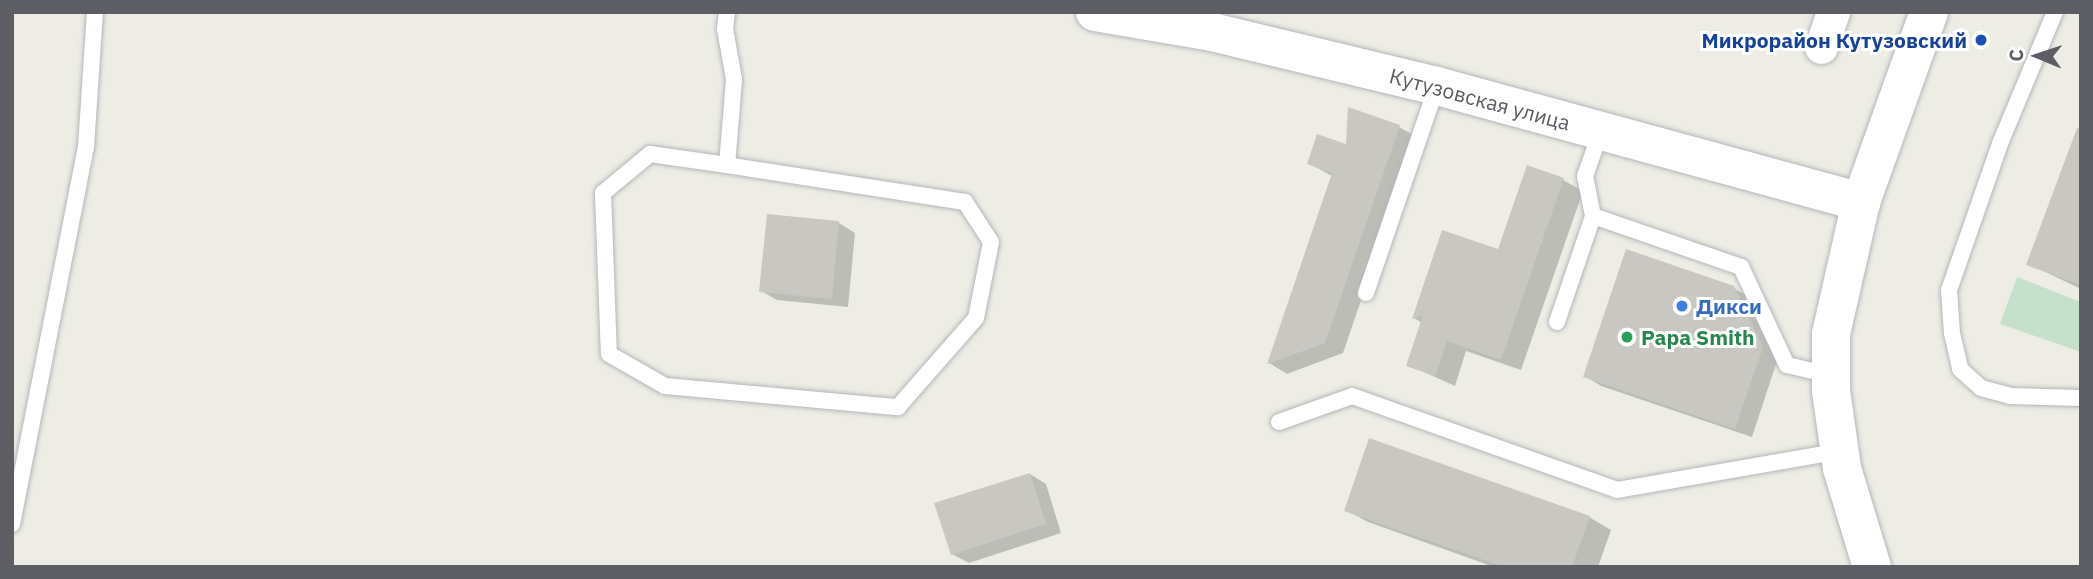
<!DOCTYPE html>
<html>
<head>
<meta charset="utf-8">
<style>
  body { margin:0 }
  #map { position:relative; width:2093px; height:579px; overflow:hidden; background:#edede5; font-family:"IBM Plex Sans",sans-serif }
  div>[style] { position:absolute }
  .green>* { inset:0; background:#c5e1cb }
  .shadow>* { inset:0; background:#0003 }
  .building>* { inset:0; background:#c9c7c2 }
  .roads { filter:drop-shadow(0 0 2px #b5b6ba) drop-shadow(0 0 2px #b5b6ba) }
  .service>* { height:16px; margin:-8px; padding:0 8px; transform-origin:8px; border-radius:8px; background:#fff }
  .minor>* { height:33px; margin:-16.5px; padding:0 16.5px; transform-origin:16.5px; border-radius:16.5px; background:#fff }
  .tertiary>* { height:38px; margin:-19px; padding:0 19px; transform-origin:19px; border-radius:19px; background:#fff }
  .dots>* { width:19px; height:19px; translate:-50% -50%; box-sizing:border-box; border:4px solid #fff; border-radius:50% }
  span { translate:-50% -50%; white-space:nowrap; text-align:center; line-height:1.15; -webkit-text-stroke:6px #fff; paint-order:stroke }
  .transit-label { font-size:21px; color:#164399; font-weight:700 }
  .right { translate:-100% -50%; text-align:right }
  .street-label { font-size:21px; color:#5d5e63 }
  .shop-label { font-size:21px; color:#366cbe; font-weight:700 }
  .left { translate:0 -50%; text-align:left }
  .leisure-label { font-size:21px; color:#27864d; font-weight:700 }
  .frame { position:absolute; inset:0; border:14px solid #5d5e63; pointer-events:none }
  .north { position:absolute; left:2002px; top:21px; width:70px; height:70px; -webkit-text-stroke:5px #fff; paint-order:stroke; rotate:272deg; font-size:19px; font-weight:700; line-height:28px; text-align:center; color:#5d5e63 }
  .north::after { content:''; display:block; margin:auto; width:24px; height:32px; background:#5d5e63; clip-path:polygon(50% 0,100% 100%,50% 72%,0 100%) }
</style>
</head>
<body>
<div id="map">
  <div class="green">
    <i style="clip-path:polygon(2017px 277px,2081px 302px,2081px 352px,2000px 324px)"></i>
  </div>
  <div class="shadow">
    <i style="clip-path:polygon(2081px 124px,2081px 289px,2029px 264px)"></i>
    <i style="clip-path:polygon(1399px 127px,1417px 137px,1343px 353px,1287px 374px,1269px 363px,1332px 176px,1310px 164px)"></i>
    <i style="clip-path:polygon(1563px 180px,1583px 191px,1521px 370px,1466px 351px,1455px 386px,1408px 365px,1422px 323px,1414px 318px,1499px 252px)"></i>
    <i style="clip-path:polygon(839px 223px,855px 233px,848px 307px,777px 300px,761px 291px)"></i>
    <i style="clip-path:polygon(1733px 288px,1750px 297px,1778px 358px,1752px 437px,1601px 386px,1585px 376px)"></i>
    <i style="clip-path:polygon(1030px 474px,1046px 484px,1061px 533px,969px 563px,952px 554px)"></i>
    <i style="clip-path:polygon(1346px 510px,1589px 517px,1611px 530px,1598px 567px,1494px 567px,1368px 522px)"></i>
  </div>
  <div class="building">
    <i style="clip-path:polygon(1348px 107px,1400px 125px,1325px 343px,1267px 364px,1332px 173px,1307px 164px,1317px 134px,1346px 144px)"></i>
    <i style="clip-path:polygon(2077px 128px,2081px 129px,2081px 285px,2026px 265px)"></i>
    <i style="clip-path:polygon(1527px 165px,1564px 178px,1501px 360px,1447px 341px,1435px 376px,1406px 366px,1423px 315px,1412px 319px,1442px 230px,1498px 249px)"></i>
    <i style="clip-path:polygon(767px 214px,839px 221px,832px 299px,759px 292px)"></i>
    <i style="clip-path:polygon(1626px 249px,1734px 286px,1763px 347px,1735px 429px,1583px 377px)"></i>
    <i style="clip-path:polygon(1369px 438px,1590px 516px,1572px 567px,1504px 567px,1344px 511px)"></i>
    <i style="clip-path:polygon(1030px 473px,1046px 524px,951px 555px,934px 503px)"></i>
  </div>
  <div class="roads">
    <div class="service">
      <i style="left:2055px;top:12px;width:140px;rotate:112.7deg"></i>
      <i style="left:2001px;top:141px;width:158px;rotate:109.2deg"></i>
      <i style="left:1949px;top:290px;width:43px;rotate:86deg"></i>
      <i style="left:1952px;top:333px;width:37px;rotate:77deg"></i>
      <i style="left:1960px;top:369px;width:28px;rotate:42deg"></i>
      <i style="left:1981px;top:388px;width:30px;rotate:15deg"></i>
      <i style="left:2010px;top:396px;width:71px;rotate:1.6deg"></i>
      <i style="left:727px;top:165px;width:78px;rotate:-171.9deg"></i>
      <i style="left:650px;top:154px;width:61px;rotate:140.3deg"></i>
      <i style="left:603px;top:193px;width:161px;rotate:87.9deg"></i>
      <i style="left:609px;top:354px;width:64px;rotate:29.7deg"></i>
      <i style="left:665px;top:386px;width:234px;rotate:5.2deg"></i>
      <i style="left:898px;top:407px;width:118px;rotate:-48.8deg"></i>
      <i style="left:976px;top:318px;width:77px;rotate:-78.8deg"></i>
      <i style="left:991px;top:242px;width:48px;rotate:-123deg"></i>
      <i style="left:965px;top:202px;width:241px;rotate:-171.2deg"></i>
      <i style="left:727px;top:165px;width:86px;rotate:-85.3deg"></i>
      <i style="left:734px;top:79px;width:51px;rotate:-100.2deg"></i>
      <i style="left:725px;top:29px;width:17px;rotate:-83deg"></i>
      <i style="left:1593px;top:216px;width:157px;rotate:19deg"></i>
      <i style="left:1741px;top:267px;width:108px;rotate:64.9deg"></i>
      <i style="left:1787px;top:365px;width:44px;rotate:13.1deg"></i>
      <i style="left:1366px;top:293px;width:219px;rotate:-71.1deg"></i>
      <i style="left:1557px;top:322px;width:112px;rotate:-71.2deg"></i>
      <i style="left:1593px;top:216px;width:41px;rotate:-101.3deg"></i>
      <i style="left:1585px;top:176px;width:48px;rotate:-70.4deg"></i>
      <i style="left:1279px;top:422px;width:77px;rotate:-19.6deg"></i>
      <i style="left:1352px;top:396px;width:281px;rotate:19.5deg"></i>
      <i style="left:1617px;top:490px;width:226px;rotate:-9.9deg"></i>
      <i style="left:12px;top:524px;width:384px;rotate:-78.9deg"></i>
      <i style="left:86px;top:147px;width:135px;rotate:-86.2deg"></i>
    </div>
    <div class="minor">
      <i style="left:1821px;top:47px;width:37px;rotate:-71deg"></i>
    </div>
    <div class="tertiary">
      <i style="left:1095px;top:12px;width:119px;rotate:9.7deg"></i>
      <i style="left:1212px;top:32px;width:231px;rotate:13.5deg"></i>
      <i style="left:1437px;top:86px;width:440px;rotate:15.3deg"></i>
      <i style="left:1872px;top:567px;width:103px;rotate:-106.9deg"></i>
      <i style="left:1842px;top:468px;width:78px;rotate:-98.1deg"></i>
      <i style="left:1831px;top:391px;width:57px;rotate:-90deg"></i>
      <i style="left:1831px;top:334px;width:135px;rotate:-77.2deg"></i>
      <i style="left:1861px;top:202px;width:202px;rotate:-70.3deg"></i>
    </div>
  </div>
  <div class="dots">
    <i style="left:1981px;top:40px;background:#1a4fb4"></i>
    <i style="left:1682px;top:306px;background:#3f7fe0"></i>
    <i style="left:1627px;top:337px;background:#2e9e5b"></i>
  </div>
  <div class="transit-label">
    <span class="right" style="left:1967px;top:40px">Микрорайон Кутузовский</span>
  </div>
  <div class="street-label">
    <span style="left:1480px;top:99px;rotate:15deg">Кутузовская улица</span>
  </div>
  <div class="shop-label">
    <span class="left" style="left:1696px;top:306px">Дикси</span>
  </div>
  <div class="leisure-label">
    <span class="left" style="left:1641px;top:337px">Papa Smith</span>
  </div>
  <div class="frame"></div>
  <div class="north">С</div>
</div>
</body>
</html>
